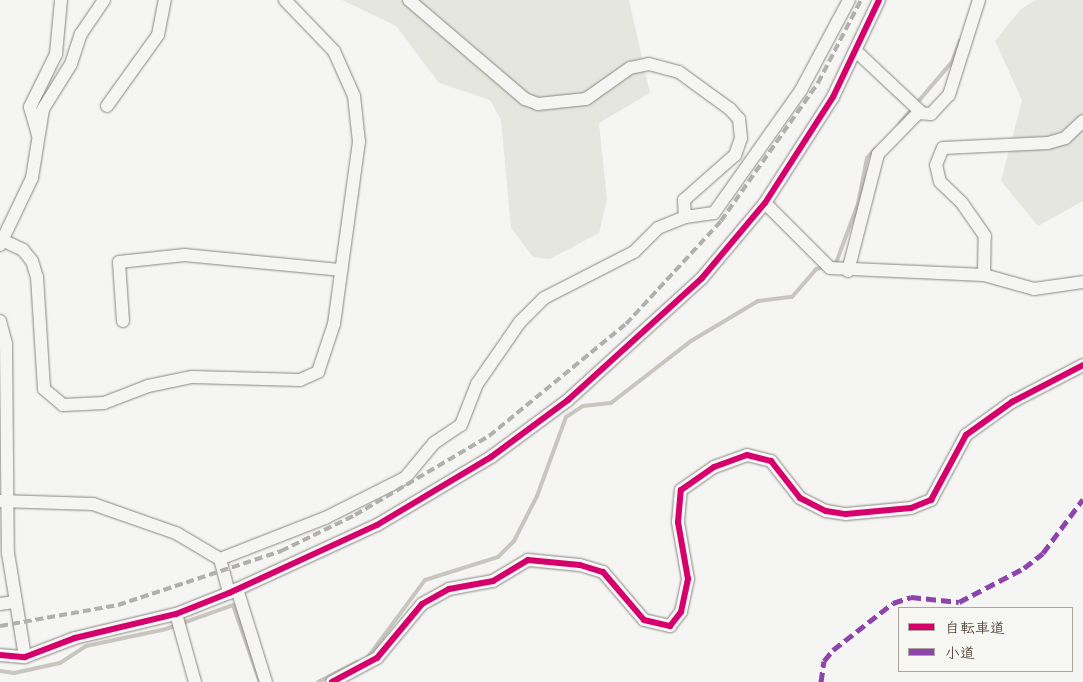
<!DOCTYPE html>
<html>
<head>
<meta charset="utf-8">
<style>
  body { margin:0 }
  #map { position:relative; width:1083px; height:682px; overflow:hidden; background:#f5f5f3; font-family:"Shantell Sans","Klee One",sans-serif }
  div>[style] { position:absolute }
  .green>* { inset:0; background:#e6e6e1 }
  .stream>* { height:4px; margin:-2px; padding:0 2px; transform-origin:2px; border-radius:2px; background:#c9c5bf }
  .roads { filter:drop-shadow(0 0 1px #8a8683) drop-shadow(0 0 1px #8a8683) }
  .minor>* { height:12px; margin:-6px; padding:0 6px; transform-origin:6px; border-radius:6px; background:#f5f5f3 }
  .rail>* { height:4px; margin-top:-2px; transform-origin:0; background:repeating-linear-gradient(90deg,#b2b0ae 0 8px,transparent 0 12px) }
  .quiet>* { height:5px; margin-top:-2.5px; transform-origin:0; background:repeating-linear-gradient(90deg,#8e44ad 0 10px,transparent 0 15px) }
  .cycleway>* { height:6px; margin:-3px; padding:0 3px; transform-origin:3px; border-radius:3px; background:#d6006c }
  span { translate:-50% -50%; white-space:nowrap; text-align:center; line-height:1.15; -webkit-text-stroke:5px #f6f6f2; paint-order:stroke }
  .legend { position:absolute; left:898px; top:607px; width:175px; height:65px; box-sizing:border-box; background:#f6f6f2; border:1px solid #aba49d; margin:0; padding:6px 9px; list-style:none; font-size:15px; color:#3b2a1e }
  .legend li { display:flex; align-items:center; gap:10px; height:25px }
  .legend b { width:25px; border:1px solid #aba49d }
</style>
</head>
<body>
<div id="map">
  <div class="green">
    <i style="clip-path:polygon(342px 0,629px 0,650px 93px,599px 123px,607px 199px,599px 233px,550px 259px,533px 257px,511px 228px,501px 120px,490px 100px,439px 83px,396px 26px)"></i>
    <i style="clip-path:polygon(1035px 0,1083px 0,1083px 201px,1038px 226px,1001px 181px,1022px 100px,995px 41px,1020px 10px)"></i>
  </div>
  <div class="stream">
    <i style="left:899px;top:124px;width:82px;rotate:-49.5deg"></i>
    <i style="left:952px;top:62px;width:23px;rotate:-70deg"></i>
    <i style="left:836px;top:263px;width:63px;rotate:-69.6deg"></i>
    <i style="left:858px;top:204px;width:47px;rotate:-78.9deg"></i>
    <i style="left:867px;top:158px;width:12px;rotate:-48deg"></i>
    <i style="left:368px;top:657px;width:96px;rotate:-53.5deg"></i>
    <i style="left:425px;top:580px;width:77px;rotate:-17.5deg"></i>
    <i style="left:498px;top:557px;width:23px;rotate:-45deg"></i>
    <i style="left:514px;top:541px;width:51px;rotate:-62.9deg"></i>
    <i style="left:537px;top:496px;width:84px;rotate:-69.8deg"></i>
    <i style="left:566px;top:417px;width:20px;rotate:-33deg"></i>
    <i style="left:583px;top:406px;width:28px;rotate:-6deg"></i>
    <i style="left:611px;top:403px;width:101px;rotate:-37.8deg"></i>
    <i style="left:691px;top:341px;width:78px;rotate:-30.8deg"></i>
    <i style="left:758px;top:301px;width:34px;rotate:-7deg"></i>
    <i style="left:792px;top:297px;width:37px;rotate:-49deg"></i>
    <i style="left:816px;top:269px;width:9px;rotate:-13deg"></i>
    <i style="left:0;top:671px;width:14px;rotate:8deg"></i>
    <i style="left:14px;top:673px;width:47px;rotate:-12.3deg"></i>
    <i style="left:60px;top:663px;width:31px;rotate:-33deg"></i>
    <i style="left:86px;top:646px;width:82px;rotate:-12deg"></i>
    <i style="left:166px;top:629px;width:71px;rotate:-19.7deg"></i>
    <i style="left:233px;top:605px;width:82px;rotate:70.7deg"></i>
    <i style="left:318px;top:682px;width:44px;rotate:-27.1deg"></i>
  </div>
  <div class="roads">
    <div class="minor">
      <i style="left:409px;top:0;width:153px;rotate:40.5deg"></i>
      <i style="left:525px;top:99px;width:14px;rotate:21deg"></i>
      <i style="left:538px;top:104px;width:48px;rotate:-5.9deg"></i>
      <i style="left:586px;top:99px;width:54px;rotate:-35.2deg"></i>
      <i style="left:630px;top:68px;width:19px;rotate:-12deg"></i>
      <i style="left:649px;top:64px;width:31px;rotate:15deg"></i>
      <i style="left:679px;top:72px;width:63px;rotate:36deg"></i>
      <i style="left:730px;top:109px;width:13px;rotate:48deg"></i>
      <i style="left:739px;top:119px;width:19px;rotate:84deg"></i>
      <i style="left:741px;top:138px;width:18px;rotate:109deg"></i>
      <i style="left:735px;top:155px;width:68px;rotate:138.6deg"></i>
      <i style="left:684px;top:200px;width:17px;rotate:87deg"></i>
      <i style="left:857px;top:52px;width:89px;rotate:43.2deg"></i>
      <i style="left:107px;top:106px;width:87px;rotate:-54.3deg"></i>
      <i style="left:158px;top:35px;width:36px;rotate:-79deg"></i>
      <i style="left:38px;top:135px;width:29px;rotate:-106deg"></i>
      <i style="left:30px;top:107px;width:59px;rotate:-63.9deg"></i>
      <i style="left:56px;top:54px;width:54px;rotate:-84.7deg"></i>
      <i style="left:765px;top:203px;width:92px;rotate:45deg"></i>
      <i style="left:830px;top:268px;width:154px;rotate:2.6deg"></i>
      <i style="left:984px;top:275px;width:52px;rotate:15.6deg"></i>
      <i style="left:1034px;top:289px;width:49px;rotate:-8.1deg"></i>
      <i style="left:2px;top:240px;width:23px;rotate:25deg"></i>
      <i style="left:23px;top:250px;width:14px;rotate:51deg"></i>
      <i style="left:32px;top:261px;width:17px;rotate:73deg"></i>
      <i style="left:37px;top:277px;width:112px;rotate:86.4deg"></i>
      <i style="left:44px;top:389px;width:25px;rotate:40deg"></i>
      <i style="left:63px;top:405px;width:41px;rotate:-2.8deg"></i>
      <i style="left:104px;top:403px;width:47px;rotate:-21.1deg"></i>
      <i style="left:148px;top:386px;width:45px;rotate:-11.6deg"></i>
      <i style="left:192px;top:377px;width:108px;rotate:1.6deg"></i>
      <i style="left:300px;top:380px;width:20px;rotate:-24deg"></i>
      <i style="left:318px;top:372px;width:51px;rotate:-71.6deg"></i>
      <i style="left:334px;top:324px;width:184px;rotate:-82.2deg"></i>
      <i style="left:359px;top:142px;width:46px;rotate:-96.2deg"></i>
      <i style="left:354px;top:96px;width:49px;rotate:-114deg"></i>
      <i style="left:334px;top:51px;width:71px;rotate:-133.9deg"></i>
      <i style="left:0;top:245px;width:74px;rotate:-64.5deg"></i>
      <i style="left:32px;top:178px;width:70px;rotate:-80.9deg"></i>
      <i style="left:43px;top:109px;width:53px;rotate:-58.1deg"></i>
      <i style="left:71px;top:64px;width:32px;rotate:-72deg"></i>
      <i style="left:81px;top:34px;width:41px;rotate:-55.9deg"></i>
      <i style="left:848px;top:271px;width:121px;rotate:-75.6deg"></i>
      <i style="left:878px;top:154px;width:57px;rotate:-45.7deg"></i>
      <i style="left:918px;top:113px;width:13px;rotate:4deg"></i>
      <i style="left:931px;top:114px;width:26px;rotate:-47deg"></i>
      <i style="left:949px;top:95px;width:100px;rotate:-72.5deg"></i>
      <i style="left:984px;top:275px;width:39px;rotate:-89deg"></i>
      <i style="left:985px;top:236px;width:40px;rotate:-124.9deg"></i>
      <i style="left:962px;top:203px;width:30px;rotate:-136deg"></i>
      <i style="left:940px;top:182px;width:17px;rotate:-103deg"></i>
      <i style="left:936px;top:165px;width:18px;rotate:-68deg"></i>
      <i style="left:943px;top:148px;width:105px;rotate:-2.7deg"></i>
      <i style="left:1048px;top:143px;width:18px;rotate:-16deg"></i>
      <i style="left:1065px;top:138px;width:25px;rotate:-43deg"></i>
      <i style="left:0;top:321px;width:24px;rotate:75deg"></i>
      <i style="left:6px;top:344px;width:209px;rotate:89.5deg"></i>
      <i style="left:8px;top:553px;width:105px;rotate:80.7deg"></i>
      <i style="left:123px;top:321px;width:59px;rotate:-93.9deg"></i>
      <i style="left:119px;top:262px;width:66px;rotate:-6.1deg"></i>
      <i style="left:185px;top:255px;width:157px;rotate:5.5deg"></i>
      <i style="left:0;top:501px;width:93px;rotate:1.8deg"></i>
      <i style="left:93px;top:504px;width:88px;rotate:19.3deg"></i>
      <i style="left:176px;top:533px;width:51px;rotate:30.6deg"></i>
      <i style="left:220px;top:559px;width:113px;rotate:-21.3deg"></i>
      <i style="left:325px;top:518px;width:89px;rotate:-26.6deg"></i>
      <i style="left:405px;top:478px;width:45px;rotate:-50.4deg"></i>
      <i style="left:434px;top:443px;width:32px;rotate:-34deg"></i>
      <i style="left:461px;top:425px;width:44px;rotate:-68.7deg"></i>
      <i style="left:477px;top:384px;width:75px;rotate:-55.3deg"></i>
      <i style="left:520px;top:322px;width:34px;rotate:-45deg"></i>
      <i style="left:544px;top:298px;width:101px;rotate:-27.1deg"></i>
      <i style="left:634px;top:252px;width:34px;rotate:-45deg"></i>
      <i style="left:658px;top:228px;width:29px;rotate:-22deg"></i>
      <i style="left:685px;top:217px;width:29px;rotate:-8deg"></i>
      <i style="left:714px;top:213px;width:151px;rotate:-54.7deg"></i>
      <i style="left:801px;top:90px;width:102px;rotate:-61.9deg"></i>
      <i style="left:220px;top:559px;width:35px;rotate:75deg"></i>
      <i style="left:237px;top:589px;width:97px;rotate:72.7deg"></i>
      <i style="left:0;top:604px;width:15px;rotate:-8deg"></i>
      <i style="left:176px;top:614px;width:71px;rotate:74.4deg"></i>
      <i style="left:0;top:655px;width:25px;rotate:5deg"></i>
      <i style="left:25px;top:657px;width:53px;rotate:-20.8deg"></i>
      <i style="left:75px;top:638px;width:104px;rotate:-13.4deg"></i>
      <i style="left:176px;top:614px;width:57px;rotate:-21.6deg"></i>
      <i style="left:229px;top:593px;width:163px;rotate:-24.7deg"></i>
      <i style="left:377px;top:525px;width:133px;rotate:-30.8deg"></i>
      <i style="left:491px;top:457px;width:96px;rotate:-36.5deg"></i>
      <i style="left:568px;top:400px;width:181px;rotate:-42.3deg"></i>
      <i style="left:702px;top:278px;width:98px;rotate:-50deg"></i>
      <i style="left:765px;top:203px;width:126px;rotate:-57.3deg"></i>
      <i style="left:833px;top:97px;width:107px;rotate:-64.6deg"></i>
      <i style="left:332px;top:682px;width:51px;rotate:-28.1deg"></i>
      <i style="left:377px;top:658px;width:70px;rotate:-50.2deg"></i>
      <i style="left:422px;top:604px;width:31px;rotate:-29deg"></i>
      <i style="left:449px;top:589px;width:45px;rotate:-10.3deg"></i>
      <i style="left:493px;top:581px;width:41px;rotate:-31deg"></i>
      <i style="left:528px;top:560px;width:52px;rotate:5.5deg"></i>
      <i style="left:580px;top:565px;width:24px;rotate:17deg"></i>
      <i style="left:603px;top:572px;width:63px;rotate:49.5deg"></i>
      <i style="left:644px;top:620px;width:27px;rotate:13deg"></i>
      <i style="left:670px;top:626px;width:18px;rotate:-52deg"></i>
      <i style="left:681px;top:612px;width:34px;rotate:-78deg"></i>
      <i style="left:688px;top:579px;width:58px;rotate:-100deg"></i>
      <i style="left:678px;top:522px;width:32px;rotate:-85deg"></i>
      <i style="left:681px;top:490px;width:40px;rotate:-34.9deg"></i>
      <i style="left:714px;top:467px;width:35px;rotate:-20deg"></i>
      <i style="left:747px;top:455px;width:25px;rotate:14deg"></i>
      <i style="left:771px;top:461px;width:47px;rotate:51.9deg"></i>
      <i style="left:800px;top:498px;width:29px;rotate:27deg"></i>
      <i style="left:826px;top:511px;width:20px;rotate:9deg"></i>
      <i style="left:846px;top:514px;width:65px;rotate:-5.3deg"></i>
      <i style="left:911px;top:508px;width:22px;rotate:-22deg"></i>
      <i style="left:931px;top:500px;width:74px;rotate:-61.7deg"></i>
      <i style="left:966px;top:435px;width:57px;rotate:-35.7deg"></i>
      <i style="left:1012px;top:402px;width:80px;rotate:-27.5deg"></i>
    </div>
  </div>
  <div class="rail">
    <i style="left:0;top:626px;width:120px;rotate:-10.1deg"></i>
    <i style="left:118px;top:605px;width:172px;rotate:-18.3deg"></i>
    <i style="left:281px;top:551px;width:82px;rotate:-25.9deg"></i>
    <i style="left:355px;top:515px;width:156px;rotate:-30.5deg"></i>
    <i style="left:489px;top:436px;width:177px;rotate:-39.3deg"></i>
    <i style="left:626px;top:324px;width:140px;rotate:-47.3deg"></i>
    <i style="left:721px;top:221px;width:169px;rotate:-54.9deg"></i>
    <i style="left:818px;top:83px;width:93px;rotate:-62.6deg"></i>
  </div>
  <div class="quiet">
    <i style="left:821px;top:682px;width:21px;rotate:-82deg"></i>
    <i style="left:824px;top:661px;width:14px;rotate:-51deg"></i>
    <i style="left:833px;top:650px;width:76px;rotate:-38.1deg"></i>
    <i style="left:893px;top:603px;width:19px;rotate:-18deg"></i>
    <i style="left:911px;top:597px;width:48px;rotate:5.9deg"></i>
    <i style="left:959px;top:602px;width:73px;rotate:-27.6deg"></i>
    <i style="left:1024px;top:568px;width:24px;rotate:-38deg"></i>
    <i style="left:1043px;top:553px;width:67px;rotate:-53.5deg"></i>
  </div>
  <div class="cycleway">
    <i style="left:0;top:655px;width:25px;rotate:5deg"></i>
    <i style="left:25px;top:657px;width:53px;rotate:-20.8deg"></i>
    <i style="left:75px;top:638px;width:104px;rotate:-13.4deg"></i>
    <i style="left:176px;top:614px;width:57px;rotate:-21.6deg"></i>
    <i style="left:229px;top:593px;width:163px;rotate:-24.7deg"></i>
    <i style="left:377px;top:525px;width:133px;rotate:-30.8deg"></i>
    <i style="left:491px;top:457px;width:96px;rotate:-36.5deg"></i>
    <i style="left:568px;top:400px;width:181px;rotate:-42.3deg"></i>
    <i style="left:702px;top:278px;width:98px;rotate:-50deg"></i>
    <i style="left:765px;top:203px;width:126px;rotate:-57.3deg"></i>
    <i style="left:833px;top:97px;width:107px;rotate:-64.6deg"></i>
    <i style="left:332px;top:682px;width:51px;rotate:-28.1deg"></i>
    <i style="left:377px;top:658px;width:70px;rotate:-50.2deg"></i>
    <i style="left:422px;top:604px;width:31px;rotate:-29deg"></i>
    <i style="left:449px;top:589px;width:45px;rotate:-10.3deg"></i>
    <i style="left:493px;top:581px;width:41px;rotate:-31deg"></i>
    <i style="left:528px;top:560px;width:52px;rotate:5.5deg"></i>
    <i style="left:580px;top:565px;width:24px;rotate:17deg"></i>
    <i style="left:603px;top:572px;width:63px;rotate:49.5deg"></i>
    <i style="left:644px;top:620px;width:27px;rotate:13deg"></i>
    <i style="left:670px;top:626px;width:18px;rotate:-52deg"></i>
    <i style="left:681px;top:612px;width:34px;rotate:-78deg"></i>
    <i style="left:688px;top:579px;width:58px;rotate:-100deg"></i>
    <i style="left:678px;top:522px;width:32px;rotate:-85deg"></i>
    <i style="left:681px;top:490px;width:40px;rotate:-34.9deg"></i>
    <i style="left:714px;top:467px;width:35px;rotate:-20deg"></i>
    <i style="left:747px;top:455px;width:25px;rotate:14deg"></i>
    <i style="left:771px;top:461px;width:47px;rotate:51.9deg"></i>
    <i style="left:800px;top:498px;width:29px;rotate:27deg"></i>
    <i style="left:826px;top:511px;width:20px;rotate:9deg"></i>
    <i style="left:846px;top:514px;width:65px;rotate:-5.3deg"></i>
    <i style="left:911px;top:508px;width:22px;rotate:-22deg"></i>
    <i style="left:931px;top:500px;width:74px;rotate:-61.7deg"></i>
    <i style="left:966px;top:435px;width:57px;rotate:-35.7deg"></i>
    <i style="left:1012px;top:402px;width:80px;rotate:-27.5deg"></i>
  </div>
  <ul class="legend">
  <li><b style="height:6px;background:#d6006c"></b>自転車道</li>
  <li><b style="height:6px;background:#8e44ad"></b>小道</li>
  </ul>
</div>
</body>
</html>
